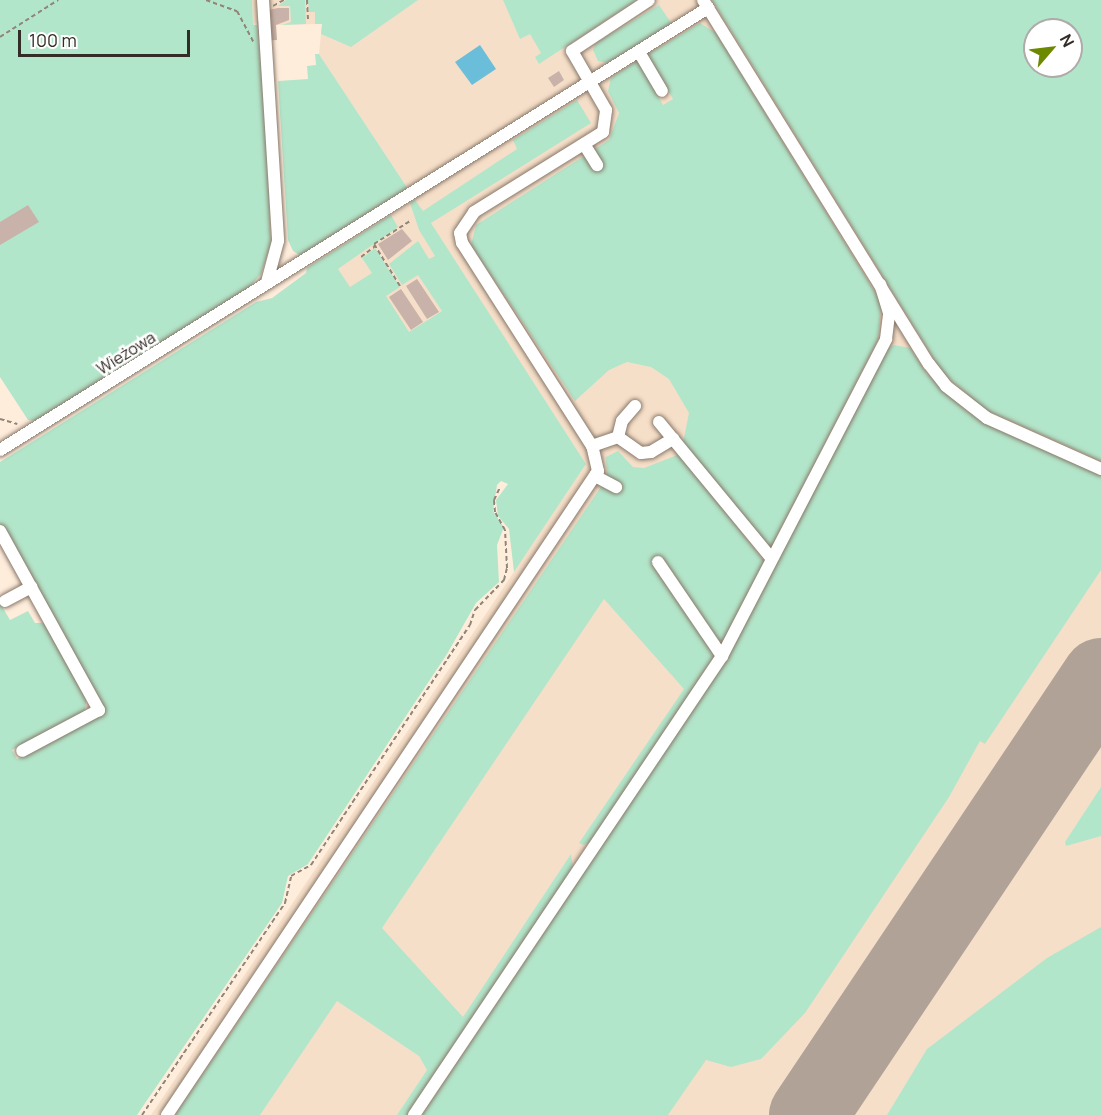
<!DOCTYPE html>
<html>
<head>
<meta charset="utf-8">
<style>
  body { margin:0 }
  #map { position:relative; width:1101px; height:1115px; overflow:hidden; background:#ffeddc; font-family:Manrope,sans-serif }
  div>[style] { position:absolute }
  .built>* { inset:0; background:#f6dfc9 }
  .green>* { inset:0; background:#b2e6ca }
  .water>* { inset:0; background:#6bbeda }
  .runway>* { height:78px; margin:-39px; padding:0 39px; transform-origin:39px; border-radius:39px; background:#b0a296 }
  .building>* { inset:0; background:#c9b2a9 }
  .path>* { height:2px; margin-top:-1px; transform-origin:0; background:repeating-linear-gradient(90deg,#91857a 0 4.5px,transparent 0 7.5px) }
  .roads { filter:drop-shadow(0 0 2px #877768) drop-shadow(0 0 2px #877768) }
  .minor>* { height:12px; margin:-6px; padding:0 6px; transform-origin:6px; border-radius:6px; background:#fff }
  span { translate:-50% -50%; white-space:nowrap; text-align:center; line-height:1.15; -webkit-text-stroke:5px #fff; paint-order:stroke }
  .street-label { font-size:16px; color:#342d27 }
  .north { position:absolute; left:1023px; top:18px; width:60px; height:60px; box-sizing:border-box; background:#fff; border:2px solid #aeaba9; border-radius:50%; rotate:62deg; font-size:16px; font-weight:700; line-height:24px; text-align:center; color:#342d27 }
  .north::after { content:''; display:block; margin:auto; width:21px; height:27px; background:#6d8900; clip-path:polygon(50% 0,100% 100%,50% 72%,0 100%) }
  .scale { position:absolute; left:18px; top:30px; width:172px; height:27px; box-sizing:border-box; border:3px solid #342d27; border-top:0; padding-left:8px; font-size:18px; line-height:21px; white-space:nowrap; color:#342d27; -webkit-text-stroke:4px #fff; paint-order:stroke }
</style>
</head>
<body>
<div id="map">
  <div class="built">
    <i style="clip-path:polygon(evenodd,252px 0,1101px 0,1101px 1115px,151px 1115px,586px 464px,485px 308px,355px 378px,307px 268px,415px 200px,319px 54px,322px 24px,276px 25px,257px 21px,253px 26px,252px 0,1035px 30px,1071px 30px,1071px 66px,1035px 66px,1035px 30px)"></i>
  </div>
  <div class="green">
    <i style="clip-path:polygon(0 0,252px 0,253px 25px,257px 25px,259px 41px,263px 41px,271px 244px,261px 274px,243px 294px,35px 421px,28px 420px,0 377px)"></i>
    <i style="clip-path:polygon(286px 0,305px 0,306px 24px,282px 25px,291px 22px,290px 6px,278px 6px)"></i>
    <i style="clip-path:polygon(308px 0,418px 0,351px 47px,321px 34px,322px 24px,315px 24px,315px 12px,309px 12px)"></i>
    <i style="clip-path:polygon(503px 0,637px 0,539px 64px,535px 57px,541px 53px,530px 34px,520px 39px)"></i>
    <i style="clip-path:polygon(evenodd,712px 0,1101px 0,1101px 461px,984px 409px,942px 372px,712px 0,1035px 30px,1071px 30px,1071px 66px,1035px 66px,1035px 30px)"></i>
    <i style="clip-path:polygon(659px 5px,672px 24px,608px 63px,598px 61px,593px 50px,596px 43px)"></i>
    <i style="clip-path:polygon(700px 23px,716px 33px,878px 297px,881px 308px,878px 340px,770px 550px,683px 443px,689px 413px,669px 379px,651px 367px,627px 362px,609px 370px,575px 401px,471px 245px,476px 225px,609px 140px,619px 113px,608px 91px,611px 78px,638px 60px,663px 105px,673px 99px,647px 55px)"></i>
    <i style="clip-path:polygon(315px 54px,319px 54px,410px 192px,303px 257px,293px 251px,288px 240px,278px 81px,308px 79px,307px 66px,316px 65px)"></i>
    <i style="clip-path:polygon(577px 100px,591px 123px,431px 223px,586px 464px,514px 572px,509px 529px,498px 516px,496px 500px,508px 484px,501px 481px,497px 485px,493px 511px,504px 527px,497px 545px,499px 582px,476px 603px,447px 654px,308px 864px,288px 876px,282px 903px,137px 1115px,0 1115px,0 603px,10px 620px,28px 611px,35px 623px,47px 623px,87px 694px,85px 711px,12px 750px,17px 759px,103px 711px,0 524px,0 462px,256px 302px,272px 298px,306px 273px,307px 268px,391px 215px,398px 227px,338px 269px,350px 287px,372px 273px,362px 258px,375px 248px,400px 287px,386px 296px,409px 332px,442px 311px,418px 275px,402px 285px,389px 264px,418px 241px,429px 259px,435px 256px,419px 230px,410px 203px,415px 200px,423px 211px,517px 149px,513px 140px)"></i>
    <i style="clip-path:polygon(894px 345px,910px 348px,927px 374px,966px 411px,1101px 475px,1101px 570px,985px 744px,980px 741px,949px 797px,805px 1013px,761px 1059px,731px 1067px,706px 1060px,668px 1115px,422px 1115px,728px 657px,887px 349px)"></i>
    <i style="clip-path:polygon(618px 451px,633px 467px,644px 468px,680px 454px,764px 561px,724px 641px,715px 640px,711px 647px,714px 656px,591px 842px,583px 845px,579px 843px,684px 689px,604px 599px,382px 928px,463px 1017px,571px 854px,573px 868px,408px 1115px,397px 1115px,427px 1070px,419px 1056px,337px 1001px,260px 1115px,175px 1115px,607px 478px,606px 457px)"></i>
    <i style="clip-path:polygon(1101px 787px,1101px 836px,1066px 846px,1065px 842px)"></i>
    <i style="clip-path:polygon(1101px 927px,1101px 1115px,887px 1115px,927px 1049px,1047px 958px)"></i>
  </div>
  <div class="water">
    <i style="clip-path:polygon(480px 45px,496px 69px,472px 85px,455px 62px)"></i>
  </div>
  <div class="runway">
    <i style="left:808px;top:1115px;width:527px;rotate:-56.22deg"></i>
  </div>
  <div class="building">
    <i style="clip-path:polygon(278px 8px,289px 8px,289px 20px,276px 25px,277px 40px,259px 41px,257px 21px,270px 20px,269px 10px)"></i>
    <i style="clip-path:polygon(559px 71px,564px 80px,554px 87px,548px 78px)"></i>
    <i style="clip-path:polygon(28px 205px,39px 222px,0 245px,0 222px)"></i>
    <i style="clip-path:polygon(402px 229px,412px 241px,388px 260px,378px 244px)"></i>
    <i style="clip-path:polygon(417px 279px,439px 312px,427px 319px,406px 286px)"></i>
    <i style="clip-path:polygon(401px 289px,423px 322px,411px 330px,389px 297px)"></i>
  </div>
  <div class="path">
    <i style="left:206px;top:0;width:33px;rotate:20deg"></i>
    <i style="left:237px;top:11px;width:36px;rotate:62deg"></i>
    <i style="left:307px;top:0;width:19px;rotate:87deg"></i>
    <i style="left:273px;top:6px;width:13px;rotate:-29deg"></i>
    <i style="left:0;top:37px;width:69px;rotate:-32.5deg"></i>
    <i style="left:361px;top:257px;width:18px;rotate:-38deg"></i>
    <i style="left:400px;top:286px;width:49px;rotate:-121.8deg"></i>
    <i style="left:374px;top:244px;width:43px;rotate:-32.6deg"></i>
    <i style="left:0;top:419px;width:18px;rotate:16deg"></i>
    <i style="left:142px;top:1115px;width:256px;rotate:-56deg"></i>
    <i style="left:285px;top:903px;width:28px;rotate:-77deg"></i>
    <i style="left:291px;top:876px;width:23px;rotate:-29deg"></i>
    <i style="left:311px;top:865px;width:288px;rotate:-56.5deg"></i>
    <i style="left:470px;top:625px;width:16px;rotate:-72deg"></i>
    <i style="left:475px;top:610px;width:42px;rotate:-46deg"></i>
    <i style="left:504px;top:580px;width:12px;rotate:-76deg"></i>
    <i style="left:507px;top:568px;width:38px;rotate:-93deg"></i>
    <i style="left:505px;top:530px;width:21px;rotate:-119deg"></i>
    <i style="left:495px;top:512px;width:12px;rotate:-95deg"></i>
    <i style="left:494px;top:500px;width:14px;rotate:-65deg"></i>
  </div>
  <div class="roads">
    <div class="minor">
      <i style="left:263px;top:0;width:241px;rotate:86.4deg"></i>
      <i style="left:278px;top:241px;width:42px;rotate:105deg"></i>
      <i style="left:703px;top:0;width:428px;rotate:58.2deg"></i>
      <i style="left:929px;top:364px;width:28px;rotate:52deg"></i>
      <i style="left:946px;top:386px;width:52px;rotate:38deg"></i>
      <i style="left:987px;top:418px;width:125px;rotate:24.1deg"></i>
      <i style="left:639px;top:52px;width:45px;rotate:59.5deg"></i>
      <i style="left:584px;top:144px;width:25px;rotate:58deg"></i>
      <i style="left:659px;top:422px;width:176px;rotate:50.5deg"></i>
      <i style="left:618px;top:437px;width:16px;rotate:-76deg"></i>
      <i style="left:622px;top:421px;width:20px;rotate:-49deg"></i>
      <i style="left:592px;top:446px;width:28px;rotate:-19deg"></i>
      <i style="left:618px;top:437px;width:28px;rotate:35deg"></i>
      <i style="left:641px;top:453px;width:10px;rotate:-6deg"></i>
      <i style="left:651px;top:452px;width:26px;rotate:-31deg"></i>
      <i style="left:0;top:450px;width:835px;rotate:-31.98deg"></i>
      <i style="left:595px;top:476px;width:24px;rotate:28deg"></i>
      <i style="left:0;top:531px;width:205px;rotate:61.1deg"></i>
      <i style="left:99px;top:710px;width:87px;rotate:152deg"></i>
      <i style="left:658px;top:562px;width:114px;rotate:55.8deg"></i>
      <i style="left:5px;top:601px;width:30px;rotate:-28deg"></i>
      <i style="left:167px;top:1115px;width:775px;rotate:-56.21deg"></i>
      <i style="left:598px;top:471px;width:26px;rotate:-103deg"></i>
      <i style="left:592px;top:446px;width:241px;rotate:-122.6deg"></i>
      <i style="left:462px;top:243px;width:10px;rotate:-101deg"></i>
      <i style="left:460px;top:233px;width:25px;rotate:-56deg"></i>
      <i style="left:474px;top:212px;width:152px;rotate:-31.8deg"></i>
      <i style="left:603px;top:132px;width:22px;rotate:-82deg"></i>
      <i style="left:606px;top:110px;width:68px;rotate:-120deg"></i>
      <i style="left:572px;top:51px;width:92px;rotate:-33.5deg"></i>
      <i style="left:414px;top:1115px;width:553px;rotate:-56.14deg"></i>
      <i style="left:722px;top:656px;width:357px;rotate:-62.6deg"></i>
      <i style="left:886px;top:339px;width:26px;rotate:-83deg"></i>
      <i style="left:889px;top:313px;width:30px;rotate:-107deg"></i>
    </div>
  </div>
  <div class="street-label">
    <span style="left:126px;top:353px;rotate:-32deg">Wieżowa</span>
  </div>
  <div class="north">N</div>
  <div class="scale">100 m</div>
</div>
</body>
</html>
